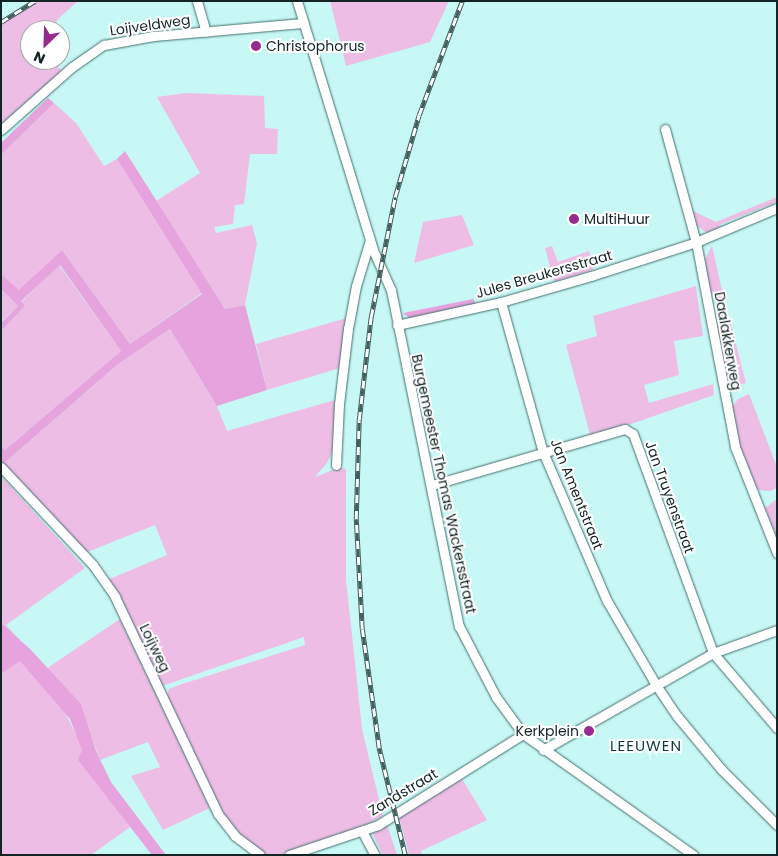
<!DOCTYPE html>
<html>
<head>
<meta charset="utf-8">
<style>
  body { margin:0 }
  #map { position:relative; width:778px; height:856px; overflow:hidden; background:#c8f8f5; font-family:Poppins,sans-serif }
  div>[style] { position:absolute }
  .green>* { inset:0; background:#edbde6 }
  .forest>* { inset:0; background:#e6a3de }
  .roads { filter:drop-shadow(0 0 1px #436f6d) drop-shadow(0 0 1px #436f6d) }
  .minor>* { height:9px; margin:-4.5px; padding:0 4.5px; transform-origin:4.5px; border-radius:4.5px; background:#fff }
  .rail>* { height:4.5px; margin-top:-2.25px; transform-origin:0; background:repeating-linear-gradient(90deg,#fff 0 8px,#435e5d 0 16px); box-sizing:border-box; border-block:1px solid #435e5d }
  .dots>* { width:14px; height:14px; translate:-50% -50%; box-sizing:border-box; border:2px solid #fff; border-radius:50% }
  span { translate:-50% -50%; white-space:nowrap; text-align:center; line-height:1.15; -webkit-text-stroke:4px #fff; paint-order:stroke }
  .street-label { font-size:14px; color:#122524 }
  .poi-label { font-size:14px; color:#122524 }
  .left { translate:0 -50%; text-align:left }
  .right { translate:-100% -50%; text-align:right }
  .neighbourhood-label { font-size:15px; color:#0b3b39; letter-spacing:1px }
  .frame { position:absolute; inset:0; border:2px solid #122524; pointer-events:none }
  .north { position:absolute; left:20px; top:20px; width:50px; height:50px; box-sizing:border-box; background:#fff; border:1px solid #a0a8a7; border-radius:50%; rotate:204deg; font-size:14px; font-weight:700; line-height:20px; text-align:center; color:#122524 }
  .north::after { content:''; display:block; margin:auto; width:18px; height:22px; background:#952b8e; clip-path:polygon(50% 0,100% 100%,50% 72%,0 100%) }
</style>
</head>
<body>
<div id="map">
  <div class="green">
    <i style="clip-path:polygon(38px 1px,78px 1px,58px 19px,53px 30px,30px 30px,30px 60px,53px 60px,62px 72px,1px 125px,1px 23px)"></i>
    <i style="clip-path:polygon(330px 1px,449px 1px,430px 42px,346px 66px)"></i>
    <i style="clip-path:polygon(186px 93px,264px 96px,265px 128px,278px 129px,277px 154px,250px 154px,244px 204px,235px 205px,233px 224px,214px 227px,216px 233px,252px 225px,257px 243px,245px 305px,225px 309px,156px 201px,200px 173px,157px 97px)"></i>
    <i style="clip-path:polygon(54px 103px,76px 123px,104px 166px,117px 159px,202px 293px,130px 344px,62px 250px,19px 291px,1px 274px,1px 155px)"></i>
    <i style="clip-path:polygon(777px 197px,777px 202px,721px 224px,716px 231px,706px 232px,694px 224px,691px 210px,716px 222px)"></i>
    <i style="clip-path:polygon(462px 215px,474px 245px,414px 263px,423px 222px)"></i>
    <i style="clip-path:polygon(552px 246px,558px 262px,589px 251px,593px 270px,554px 282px,545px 248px)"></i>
    <i style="clip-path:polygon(712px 246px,724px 299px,715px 298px,708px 289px,705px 259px)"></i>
    <i style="clip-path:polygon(59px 265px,121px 351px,5px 450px,1px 446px,1px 331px,25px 306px,21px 302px)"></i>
    <i style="clip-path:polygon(696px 286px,703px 336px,674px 341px,679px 375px,644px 385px,649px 403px,713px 384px,714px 395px,591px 438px,566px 345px,597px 336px,593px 316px)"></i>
    <i style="clip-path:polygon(1px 289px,18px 306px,1px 322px)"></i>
    <i style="clip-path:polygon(727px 309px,746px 383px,738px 385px,728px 383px,724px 377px,715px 328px,720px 315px)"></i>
    <i style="clip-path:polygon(347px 318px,340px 368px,267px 390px,256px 344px)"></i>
    <i style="clip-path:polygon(170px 329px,217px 406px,227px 431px,335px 400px,333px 449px,327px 463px,315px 477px,340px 467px,346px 469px,346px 580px,353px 644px,362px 729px,383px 816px,363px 827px,280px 855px,264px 854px,236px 832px,222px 813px,166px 697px,169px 689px,179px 685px,305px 645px,304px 637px,162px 686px,107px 580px,167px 555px,155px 525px,85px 553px,2px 465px,118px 364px)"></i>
    <i style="clip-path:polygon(749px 394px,777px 467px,777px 488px,770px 491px,759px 490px,752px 483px,737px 444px,732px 407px,738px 399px)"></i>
    <i style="clip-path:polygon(1px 476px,85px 568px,6px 625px,28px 649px,1px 668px)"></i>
    <i style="clip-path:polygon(777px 499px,777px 539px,765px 508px)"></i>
    <i style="clip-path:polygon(120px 619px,210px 808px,163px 830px,131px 776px,160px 767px,148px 742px,100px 760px,90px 733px,65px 690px,46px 669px)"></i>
    <i style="clip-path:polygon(20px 660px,62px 707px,108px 796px,130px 827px,91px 855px,1px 855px,1px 674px)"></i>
    <i style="clip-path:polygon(462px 779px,487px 820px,421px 851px,422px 855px,409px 855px,399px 817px)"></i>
    <i style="clip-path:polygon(387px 824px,397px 855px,383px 855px,370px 829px)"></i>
  </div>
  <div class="forest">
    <i style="clip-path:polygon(48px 98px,54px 103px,1px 155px,1px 143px)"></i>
    <i style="clip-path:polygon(125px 151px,225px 309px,245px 305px,267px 390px,217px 406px,170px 329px,118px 364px,2px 465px,1px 446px,5px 450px,121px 351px,60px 265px,21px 301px,25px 306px,1px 331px,1px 323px,18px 306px,1px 289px,1px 274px,19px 290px,62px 250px,130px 344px,202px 294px,117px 159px)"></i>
    <i style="clip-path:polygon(473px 299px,476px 304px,409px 318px,403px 313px)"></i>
    <i style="clip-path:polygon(1px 623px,30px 649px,81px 704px,96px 751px,111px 782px,166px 855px,152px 855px,78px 760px,82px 750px,70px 719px,20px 661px,1px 674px)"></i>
  </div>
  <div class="roads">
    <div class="minor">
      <i style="left:197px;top:1px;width:32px;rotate:74deg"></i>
      <i style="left:297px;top:1px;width:260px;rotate:73deg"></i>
      <i style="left:373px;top:250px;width:44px;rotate:65.8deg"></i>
      <i style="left:391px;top:290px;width:343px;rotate:78.6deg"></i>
      <i style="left:459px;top:626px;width:80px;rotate:62.5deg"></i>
      <i style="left:496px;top:697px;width:46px;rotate:53.9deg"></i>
      <i style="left:523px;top:734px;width:209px;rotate:35.4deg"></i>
      <i style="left:665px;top:129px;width:117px;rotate:74.7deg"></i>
      <i style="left:696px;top:242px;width:209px;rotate:79.2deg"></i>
      <i style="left:735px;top:447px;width:114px;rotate:68.4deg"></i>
      <i style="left:1px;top:130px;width:95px;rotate:-41.6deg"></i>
      <i style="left:72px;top:67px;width:39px;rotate:-35deg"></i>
      <i style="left:104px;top:45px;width:50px;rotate:-10.4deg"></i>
      <i style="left:153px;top:36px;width:151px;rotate:-5deg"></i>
      <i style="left:501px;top:302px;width:156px;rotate:74.4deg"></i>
      <i style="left:543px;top:452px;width:162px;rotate:66.8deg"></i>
      <i style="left:607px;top:601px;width:97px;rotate:59.7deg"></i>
      <i style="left:656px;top:685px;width:37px;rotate:56deg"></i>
      <i style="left:677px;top:716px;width:70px;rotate:50.2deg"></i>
      <i style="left:722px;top:770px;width:78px;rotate:45deg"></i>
      <i style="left:397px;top:325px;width:107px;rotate:-12.5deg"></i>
      <i style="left:501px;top:302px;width:94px;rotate:-16.1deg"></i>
      <i style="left:591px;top:276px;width:110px;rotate:-17.9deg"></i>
      <i style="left:696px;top:242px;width:88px;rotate:-22.8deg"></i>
      <i style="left:336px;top:465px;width:61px;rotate:-87.2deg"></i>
      <i style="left:339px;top:404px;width:76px;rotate:-83.2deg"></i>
      <i style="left:348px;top:329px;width:44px;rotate:-79.5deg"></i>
      <i style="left:356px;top:286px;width:48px;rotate:-73.1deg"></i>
      <i style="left:1px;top:467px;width:134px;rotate:46.8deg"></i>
      <i style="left:93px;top:565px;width:39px;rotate:55deg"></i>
      <i style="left:115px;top:597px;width:240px;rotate:64.6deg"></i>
      <i style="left:218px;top:814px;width:28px;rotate:52deg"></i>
      <i style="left:235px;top:836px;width:31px;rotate:37deg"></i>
      <i style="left:432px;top:485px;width:201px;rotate:-16.2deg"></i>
      <i style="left:625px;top:429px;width:9px;rotate:32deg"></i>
      <i style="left:633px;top:434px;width:233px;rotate:69.9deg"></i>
      <i style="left:713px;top:653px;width:99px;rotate:49.5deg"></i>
      <i style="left:543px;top:750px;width:196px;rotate:-29.7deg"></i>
      <i style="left:713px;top:653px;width:68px;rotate:-19.8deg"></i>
      <i style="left:362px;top:831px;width:27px;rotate:62deg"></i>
      <i style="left:289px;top:855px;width:94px;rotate:-18.6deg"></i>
      <i style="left:378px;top:825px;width:171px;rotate:-32.1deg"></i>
    </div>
  </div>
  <div class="rail">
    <i style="left:1px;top:22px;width:40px;rotate:-32deg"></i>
    <i style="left:405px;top:855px;width:110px;rotate:-103.7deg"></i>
    <i style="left:379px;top:748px;width:120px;rotate:-98.1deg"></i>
    <i style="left:362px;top:629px;width:110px;rotate:-93.1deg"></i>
    <i style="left:356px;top:519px;width:99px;rotate:-88.3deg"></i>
    <i style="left:359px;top:420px;width:104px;rotate:-83.4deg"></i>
    <i style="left:371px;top:317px;width:122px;rotate:-78.7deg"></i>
    <i style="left:395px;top:197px;width:85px;rotate:-73.7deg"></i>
    <i style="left:419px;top:115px;width:122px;rotate:-69.3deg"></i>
  </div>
  <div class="dots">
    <i style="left:256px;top:46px;background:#952b8e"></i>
    <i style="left:574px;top:219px;background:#952b8e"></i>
    <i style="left:589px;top:731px;background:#952b8e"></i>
  </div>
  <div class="street-label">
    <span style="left:150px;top:25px;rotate:-8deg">Loijveldweg</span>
    <span style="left:544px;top:274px;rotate:-16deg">Jules Breukersstraat</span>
    <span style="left:728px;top:341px;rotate:80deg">Daalakkerweg</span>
    <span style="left:444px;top:484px;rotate:78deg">Burgemeester Thomas Wackersstraat</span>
    <span style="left:577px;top:494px;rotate:68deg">Jan Amentstraat</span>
    <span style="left:670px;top:497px;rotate:70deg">Jan Truyenstraat</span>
    <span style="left:155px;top:648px;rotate:64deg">Loijweg</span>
    <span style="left:403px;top:792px;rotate:-31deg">Zandstraat</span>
  </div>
  <div class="poi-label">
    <span class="left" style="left:266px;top:46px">Christophorus</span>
    <span class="left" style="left:584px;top:219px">MultiHuur</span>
    <span class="right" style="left:579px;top:731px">Kerkplein</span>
  </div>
  <div class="neighbourhood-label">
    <span style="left:646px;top:746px">LEEUWEN</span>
  </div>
  <div class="frame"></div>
  <div class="north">N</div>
</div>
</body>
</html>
